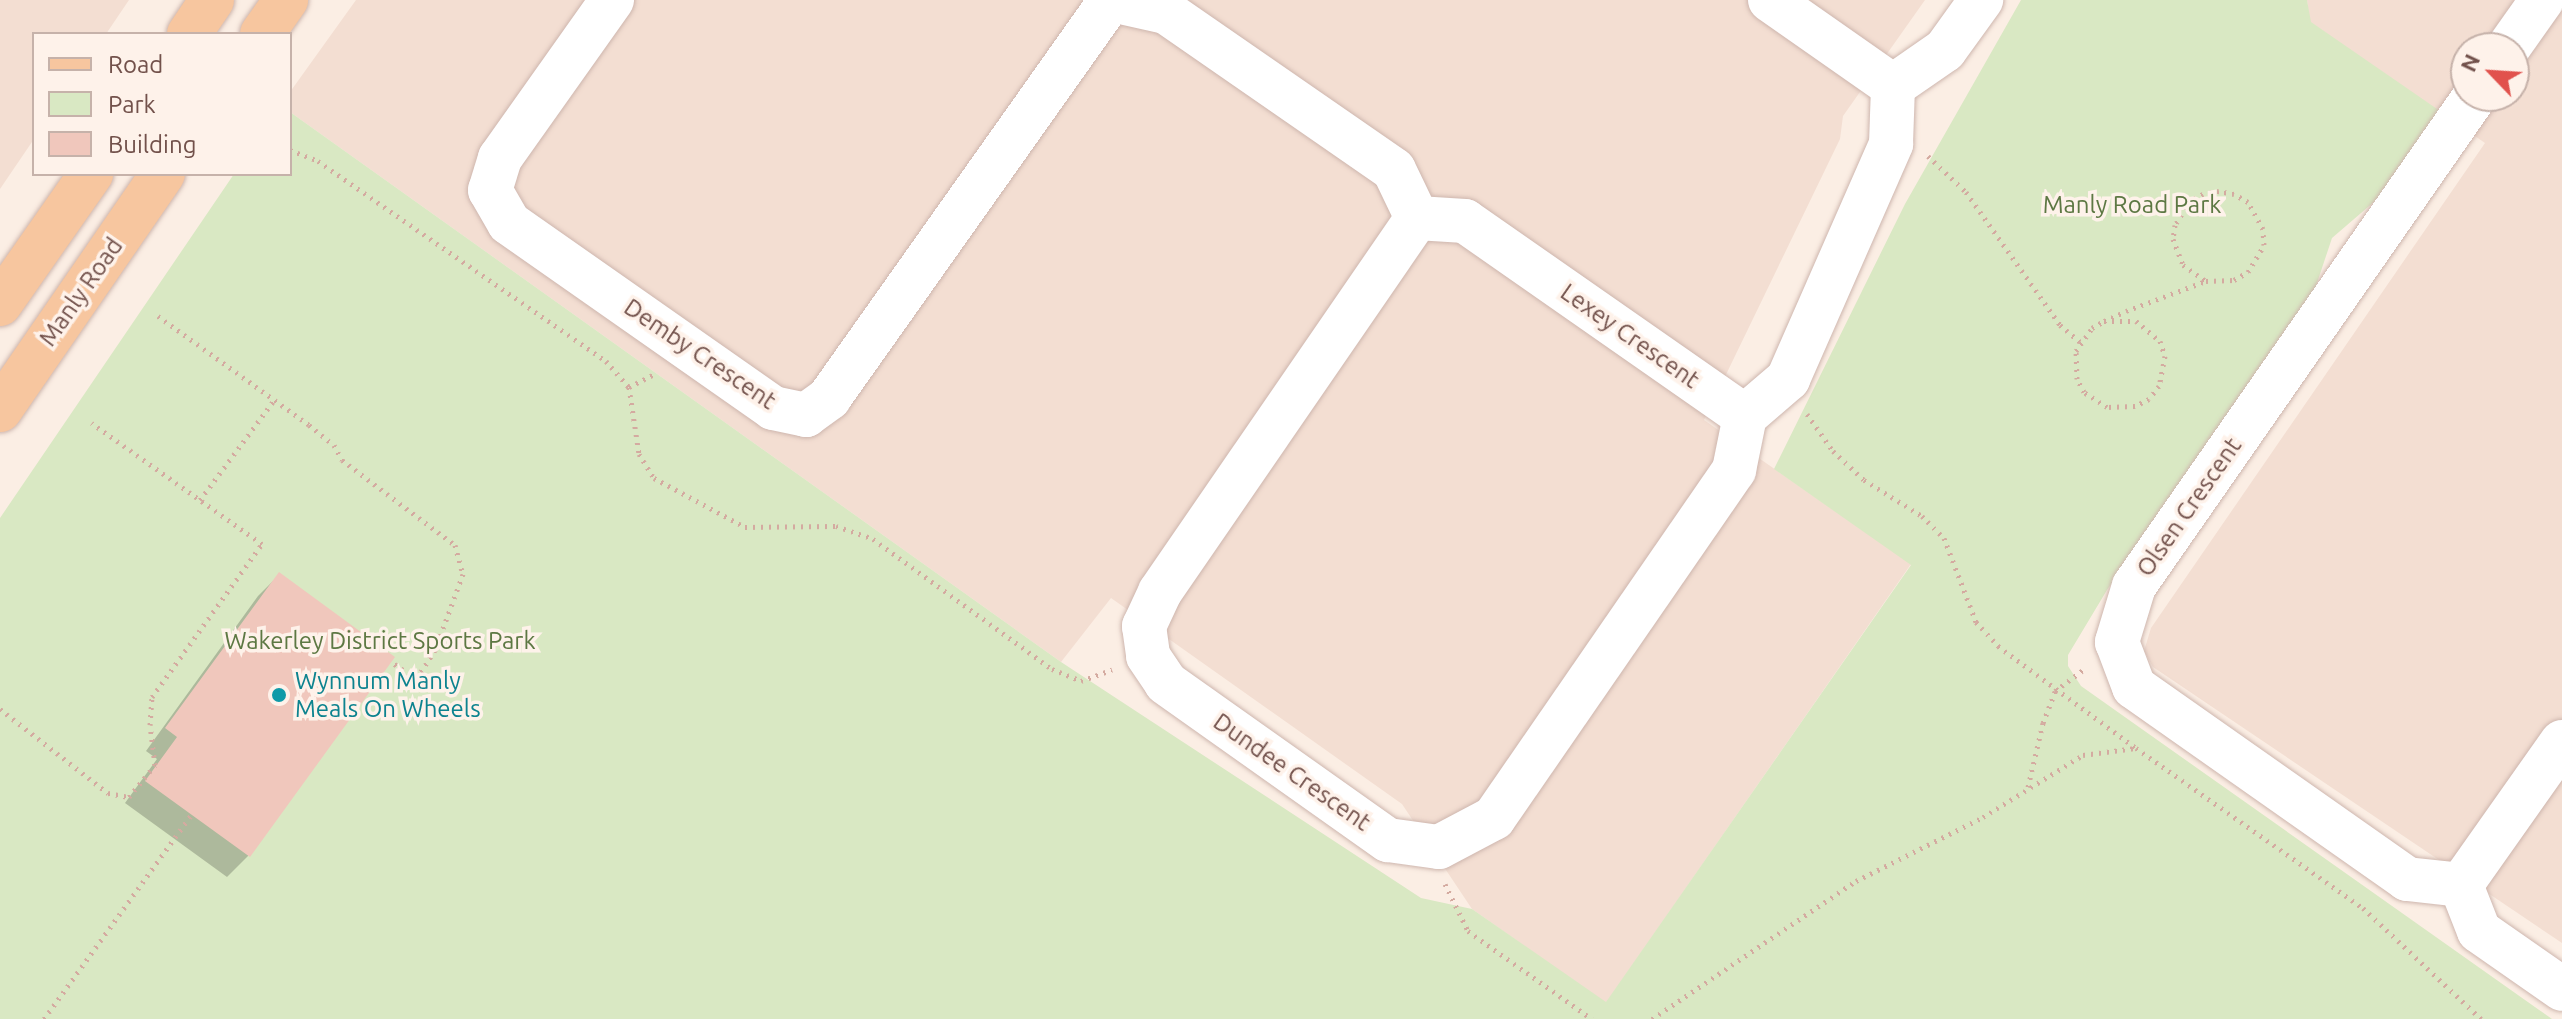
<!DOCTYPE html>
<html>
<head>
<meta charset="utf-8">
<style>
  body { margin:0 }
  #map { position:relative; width:2562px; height:1019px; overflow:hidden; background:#fbeee4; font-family:Ubuntu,sans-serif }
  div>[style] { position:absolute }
  .residential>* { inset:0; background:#f3ded2 }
  .green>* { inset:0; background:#d9e8c3 }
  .shadow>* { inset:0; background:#0003 }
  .building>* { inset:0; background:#f0c7bc }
  .path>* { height:5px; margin-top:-2.5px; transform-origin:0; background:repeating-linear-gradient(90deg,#d4aaa0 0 2px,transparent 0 8px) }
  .roads { filter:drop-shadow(0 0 2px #ceb6ae) drop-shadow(0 0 2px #ceb6ae) }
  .minor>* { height:44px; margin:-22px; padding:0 22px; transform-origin:22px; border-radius:22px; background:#fff }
  .major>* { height:44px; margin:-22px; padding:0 22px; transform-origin:22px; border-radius:22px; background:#f7c69f }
  .dots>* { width:22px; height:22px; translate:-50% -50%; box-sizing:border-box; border:4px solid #fef2ea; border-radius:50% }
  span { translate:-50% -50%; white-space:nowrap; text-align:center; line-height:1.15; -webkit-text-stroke:7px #fef2ea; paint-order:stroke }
  .park-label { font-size:24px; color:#5d7843 }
  .street-label { font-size:24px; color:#72514b }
  .culture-label { font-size:24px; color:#0d838f }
  .left { translate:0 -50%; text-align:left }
  .legend { position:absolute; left:32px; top:32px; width:260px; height:144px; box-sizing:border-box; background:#fef2ea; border:2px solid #c6b2aa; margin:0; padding:10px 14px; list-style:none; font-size:24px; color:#72514b }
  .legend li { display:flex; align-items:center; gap:16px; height:40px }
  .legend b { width:40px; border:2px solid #c6b2aa }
  .north { position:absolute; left:2450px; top:32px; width:80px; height:80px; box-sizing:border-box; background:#fef2ea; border:2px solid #c6b2aa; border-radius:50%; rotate:295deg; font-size:22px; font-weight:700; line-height:32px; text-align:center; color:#72514b }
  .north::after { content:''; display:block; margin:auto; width:28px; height:36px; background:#e1524d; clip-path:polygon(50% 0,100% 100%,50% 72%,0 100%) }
</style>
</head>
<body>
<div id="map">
  <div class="residential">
    <i style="clip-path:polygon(0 0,129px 0,106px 34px,34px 34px,34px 139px,0 189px)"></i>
    <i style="clip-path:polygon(356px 0,1925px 0,1843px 116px,1840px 139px,1704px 420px,1911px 564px,1606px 1003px,1472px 909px,1402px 804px,1111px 598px,1061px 662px,290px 112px,290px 92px)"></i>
    <i style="clip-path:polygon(evenodd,2307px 0,2562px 0,2562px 943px,2153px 667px,2144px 651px,2151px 628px,2485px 143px,2310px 22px,2307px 0,2466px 48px,2514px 48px,2514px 96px,2466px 96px,2466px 48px)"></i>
  </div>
  <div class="green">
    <i style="clip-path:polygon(2021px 0,2307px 0,2311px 22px,2440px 111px,2375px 201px,2332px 238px,2315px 289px,2107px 590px,2068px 655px,2068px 666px,2081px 686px,2552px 1019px,0 1019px,0 518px,234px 174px,290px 174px,290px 112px,1061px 662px,1421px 898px,1472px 909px,1606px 1002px,1911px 565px,1774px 469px,1905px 204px)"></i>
  </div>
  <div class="shadow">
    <i style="clip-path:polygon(279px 575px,393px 658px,248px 856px,227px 877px,125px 803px,157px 759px,146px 751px,258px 596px)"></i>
  </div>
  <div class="building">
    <i style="clip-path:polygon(279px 572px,395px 657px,250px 857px,145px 781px,177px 737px,165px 728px)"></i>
  </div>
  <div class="path">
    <i style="left:290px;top:150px;width:30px;rotate:21deg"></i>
    <i style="left:318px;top:161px;width:351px;rotate:34.8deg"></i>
    <i style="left:606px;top:361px;width:35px;rotate:49deg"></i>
    <i style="left:629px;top:387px;width:68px;rotate:81.5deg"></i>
    <i style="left:639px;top:454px;width:28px;rotate:58deg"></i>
    <i style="left:654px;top:478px;width:103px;rotate:28.3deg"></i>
    <i style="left:745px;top:527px;width:91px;rotate:-0.6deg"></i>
    <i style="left:836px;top:526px;width:39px;rotate:19deg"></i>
    <i style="left:873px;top:539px;width:221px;rotate:36deg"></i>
    <i style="left:1052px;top:669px;width:31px;rotate:22deg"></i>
    <i style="left:1081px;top:681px;width:33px;rotate:-20deg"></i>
    <i style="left:1928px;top:156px;width:52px;rotate:43.5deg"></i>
    <i style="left:1966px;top:192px;width:163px;rotate:54.7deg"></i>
    <i style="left:2060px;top:325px;width:26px;rotate:40deg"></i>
    <i style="left:158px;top:316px;width:186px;rotate:35.8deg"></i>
    <i style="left:309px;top:425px;width:32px;rotate:39deg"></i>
    <i style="left:334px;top:445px;width:17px;rotate:62deg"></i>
    <i style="left:342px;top:460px;width:141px;rotate:37deg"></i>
    <i style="left:455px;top:545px;width:30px;rotate:75deg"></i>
    <i style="left:463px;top:574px;width:81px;rotate:110.2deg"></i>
    <i style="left:435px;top:650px;width:35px;rotate:123deg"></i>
    <i style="left:416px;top:679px;width:29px;rotate:-145deg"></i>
    <i style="left:2104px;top:321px;width:32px"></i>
    <i style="left:2136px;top:321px;width:31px;rotate:40deg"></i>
    <i style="left:2160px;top:341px;width:16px;rotate:72deg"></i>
    <i style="left:2165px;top:356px;width:31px;rotate:101deg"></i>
    <i style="left:2159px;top:386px;width:16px;rotate:128deg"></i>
    <i style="left:2149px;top:399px;width:16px;rotate:153deg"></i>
    <i style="left:2135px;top:406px;width:28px;rotate:178deg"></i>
    <i style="left:2107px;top:407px;width:27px;rotate:-147deg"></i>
    <i style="left:2084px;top:392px;width:15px;rotate:-118deg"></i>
    <i style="left:2077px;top:379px;width:28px;rotate:-92deg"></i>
    <i style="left:2076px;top:351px;width:28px;rotate:-55deg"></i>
    <i style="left:2092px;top:328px;width:14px;rotate:-30deg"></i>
    <i style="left:2104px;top:321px;width:24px;rotate:-24deg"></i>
    <i style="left:2126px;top:311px;width:85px;rotate:-20.6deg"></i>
    <i style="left:2206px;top:281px;width:28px;rotate:-2deg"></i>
    <i style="left:2234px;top:280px;width:16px;rotate:-30deg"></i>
    <i style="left:2248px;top:272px;width:31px;rotate:-59deg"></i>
    <i style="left:2264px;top:245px;width:16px;rotate:-94deg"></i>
    <i style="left:2263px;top:229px;width:31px;rotate:-119deg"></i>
    <i style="left:2248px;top:202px;width:16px;rotate:-150deg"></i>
    <i style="left:2234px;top:194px;width:15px;rotate:-169deg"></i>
    <i style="left:2219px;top:191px;width:16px;rotate:169deg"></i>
    <i style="left:2203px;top:194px;width:15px;rotate:152deg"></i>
    <i style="left:2190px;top:201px;width:28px;rotate:122deg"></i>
    <i style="left:2175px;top:225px;width:14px;rotate:98deg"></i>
    <i style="left:2173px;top:239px;width:28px;rotate:69deg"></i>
    <i style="left:2183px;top:265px;width:28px;rotate:35deg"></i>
    <i style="left:629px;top:387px;width:30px;rotate:-27deg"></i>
    <i style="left:1807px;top:414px;width:45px;rotate:54.9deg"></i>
    <i style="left:1833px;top:451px;width:42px;rotate:43.1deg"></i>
    <i style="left:1864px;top:480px;width:68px;rotate:31.8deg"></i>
    <i style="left:1922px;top:516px;width:31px;rotate:45deg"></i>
    <i style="left:1944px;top:538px;width:90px;rotate:69.1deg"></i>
    <i style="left:1976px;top:622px;width:33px;rotate:47deg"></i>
    <i style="left:1998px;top:646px;width:172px;rotate:36.5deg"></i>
    <i style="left:200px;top:500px;width:126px;rotate:-53.4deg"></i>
    <i style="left:0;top:709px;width:137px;rotate:37.9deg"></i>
    <i style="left:108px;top:793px;width:21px;rotate:11deg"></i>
    <i style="left:129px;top:797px;width:41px;rotate:-50.9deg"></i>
    <i style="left:155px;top:765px;width:40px;rotate:-97.1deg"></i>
    <i style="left:150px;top:725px;width:28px;rotate:-86deg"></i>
    <i style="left:152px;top:697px;width:188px;rotate:-54.3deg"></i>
    <i style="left:262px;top:544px;width:209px;rotate:-144.6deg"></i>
    <i style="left:2028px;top:787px;width:66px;rotate:-76.8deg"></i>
    <i style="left:2043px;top:723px;width:34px;rotate:-69deg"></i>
    <i style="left:2055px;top:691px;width:38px;rotate:-37deg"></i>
    <i style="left:1445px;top:884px;width:52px;rotate:63.9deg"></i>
    <i style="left:1468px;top:931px;width:152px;rotate:35.4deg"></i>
    <i style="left:44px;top:1019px;width:251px;rotate:-54.2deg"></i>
    <i style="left:1652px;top:1019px;width:246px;rotate:-34.1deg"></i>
    <i style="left:1856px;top:881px;width:142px;rotate:-26.7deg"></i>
    <i style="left:1983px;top:817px;width:118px;rotate:-31.8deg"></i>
    <i style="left:2083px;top:755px;width:53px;rotate:-7.5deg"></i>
    <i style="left:2136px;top:748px;width:278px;rotate:35.2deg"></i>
    <i style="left:2363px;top:908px;width:162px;rotate:43.2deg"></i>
  </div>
  <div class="roads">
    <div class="minor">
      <i style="left:612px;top:0;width:194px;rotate:125.3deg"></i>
      <i style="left:500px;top:158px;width:34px;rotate:107deg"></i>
      <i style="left:490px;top:190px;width:38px;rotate:60deg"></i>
      <i style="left:509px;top:223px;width:322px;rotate:35deg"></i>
      <i style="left:773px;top:408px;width:34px;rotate:12deg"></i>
      <i style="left:806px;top:415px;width:29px;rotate:-36deg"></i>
      <i style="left:829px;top:398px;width:488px;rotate:-54.7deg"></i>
      <i style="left:1112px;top:0;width:55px;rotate:12.5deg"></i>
      <i style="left:1166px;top:12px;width:277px;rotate:34.7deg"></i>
      <i style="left:1394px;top:170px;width:53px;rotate:64.4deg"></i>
      <i style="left:1417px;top:218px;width:48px;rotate:3.6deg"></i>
      <i style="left:1465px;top:221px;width:341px;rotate:34.9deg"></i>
      <i style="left:1745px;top:416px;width:57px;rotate:-40.7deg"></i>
      <i style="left:1788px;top:379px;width:257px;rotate:-66.3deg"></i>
      <i style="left:1891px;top:144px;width:58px;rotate:-88deg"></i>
      <i style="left:1893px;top:86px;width:63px;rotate:-34.7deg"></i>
      <i style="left:1945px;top:50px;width:62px;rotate:-54.2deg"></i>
      <i style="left:1770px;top:0;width:150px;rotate:35deg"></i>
      <i style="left:2508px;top:48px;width:59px;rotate:-54.7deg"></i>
      <i style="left:2475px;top:96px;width:597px;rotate:124.83deg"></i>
      <i style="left:2134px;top:586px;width:59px;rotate:106.9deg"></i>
      <i style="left:2117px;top:642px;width:48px;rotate:69.3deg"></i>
      <i style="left:2134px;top:687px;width:334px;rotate:35.1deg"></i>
      <i style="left:2407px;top:879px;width:54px;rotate:6.3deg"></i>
      <i style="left:2461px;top:885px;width:49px;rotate:68.6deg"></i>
      <i style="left:2479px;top:931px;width:101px;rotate:34.9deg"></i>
      <i style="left:1417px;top:218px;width:454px;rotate:124.5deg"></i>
      <i style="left:1160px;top:592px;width:38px;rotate:115deg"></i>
      <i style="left:1144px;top:626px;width:30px;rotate:82deg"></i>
      <i style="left:1148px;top:656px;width:32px;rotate:56deg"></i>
      <i style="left:1166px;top:683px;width:272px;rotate:35.3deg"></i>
      <i style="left:1388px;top:840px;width:51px;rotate:7.8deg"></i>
      <i style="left:1439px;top:847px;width:62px;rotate:-27.8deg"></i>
      <i style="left:1494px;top:818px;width:423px;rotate:-55.4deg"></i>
      <i style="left:1734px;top:470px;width:55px;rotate:-78.5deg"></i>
      <i style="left:2461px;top:885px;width:175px;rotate:-54.8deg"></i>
    </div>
    <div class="major">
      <i style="left:189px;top:34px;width:41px;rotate:-55.9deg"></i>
      <i style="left:262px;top:34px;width:42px;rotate:-54.8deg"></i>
      <i style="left:0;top:304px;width:159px;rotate:-55deg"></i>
      <i style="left:0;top:410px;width:287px;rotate:-55.4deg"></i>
    </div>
  </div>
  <div class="dots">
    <i style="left:279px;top:695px;background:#0f9aa8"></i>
  </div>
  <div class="park-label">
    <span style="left:2132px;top:205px">Manly Road Park</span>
    <span style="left:380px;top:641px">Wakerley District Sports Park</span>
  </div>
  <div class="street-label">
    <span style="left:81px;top:292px;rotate:-55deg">Manly Road</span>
    <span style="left:1630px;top:336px;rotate:35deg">Lexey Crescent</span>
    <span style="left:700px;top:354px;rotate:34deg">Demby Crescent</span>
    <span style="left:2189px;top:507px;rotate:-55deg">Olsen Crescent</span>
    <span style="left:1292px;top:772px;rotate:35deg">Dundee Crescent</span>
  </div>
  <div class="culture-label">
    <span class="left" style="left:295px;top:695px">Wynnum Manly<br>Meals On Wheels</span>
  </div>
  <ul class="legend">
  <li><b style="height:10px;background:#f7c69f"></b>Road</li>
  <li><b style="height:22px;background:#d9e8c3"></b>Park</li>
  <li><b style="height:22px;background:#f0c7bc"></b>Building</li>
  </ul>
  <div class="north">N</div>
</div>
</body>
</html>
